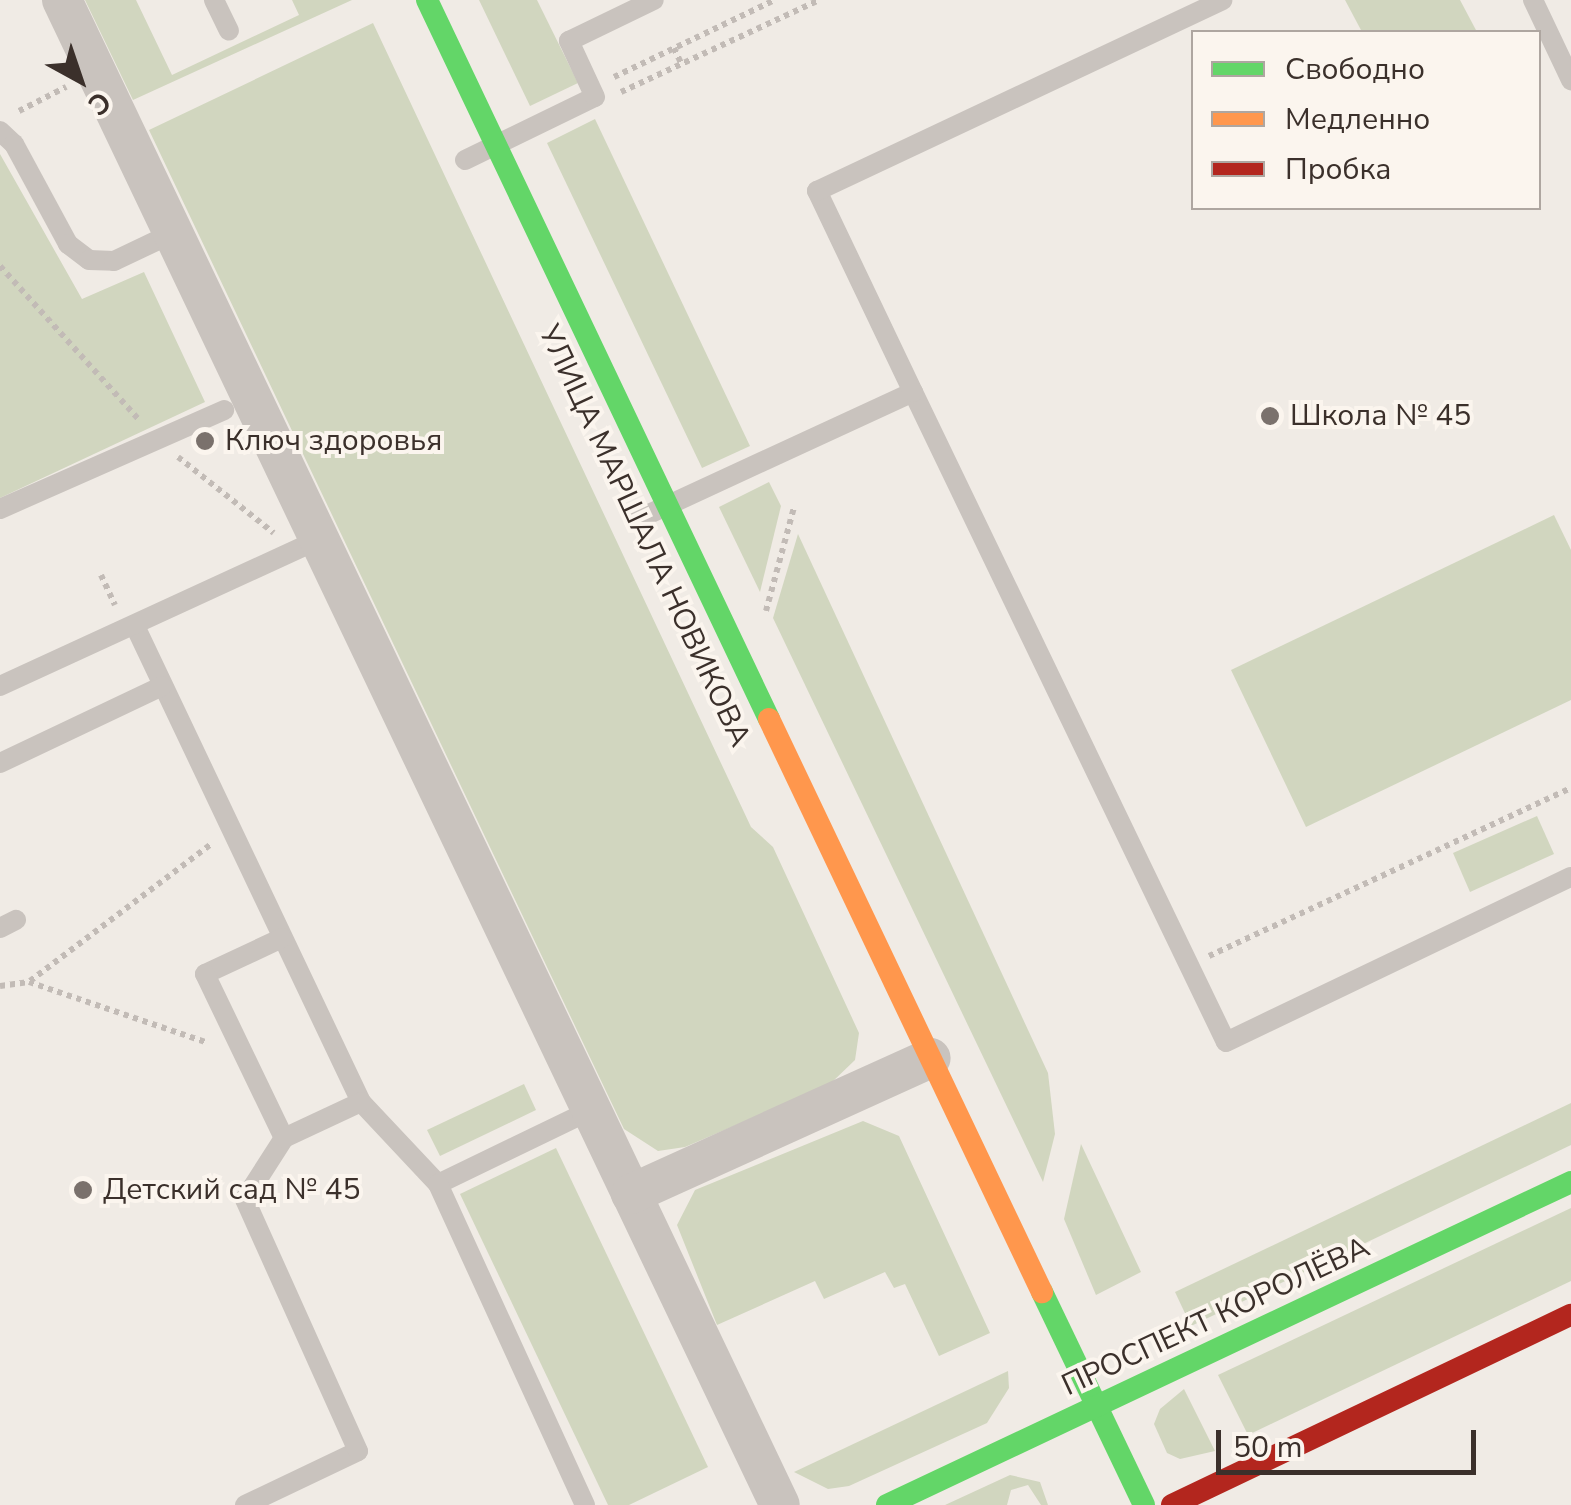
<!DOCTYPE html>
<html>
<head>
<meta charset="utf-8">
<style>
  body { margin:0 }
  #map { position:relative; width:1571px; height:1505px; overflow:hidden; background:#f0ebe5; font-family:"Nunito Sans",sans-serif }
  div>[style] { position:absolute }
  .green>* { inset:0; background:#d1d6bf }
  .path>* { height:6px; margin-top:-3px; transform-origin:0; background:repeating-linear-gradient(90deg,#c2bbb6 0 5px,transparent 0 10px) }
  .lane>* { height:20px; margin:-10px; padding:0 10px; transform-origin:10px; border-radius:10px; background:#c9c3be }
  .street>* { height:40px; margin:-20px; padding:0 20px; transform-origin:20px; border-radius:20px; background:#c9c3be }
  .fast>* { height:22px; margin:-11px; padding:0 11px; transform-origin:11px; border-radius:11px; background:#63d668 }
  .slow>* { height:22px; margin:-11px; padding:0 11px; transform-origin:11px; border-radius:11px; background:#ff974d }
  .jam>* { height:22px; margin:-11px; padding:0 11px; transform-origin:11px; border-radius:11px; background:#b3261e }
  .dots>* { width:28px; height:28px; translate:-50% -50%; box-sizing:border-box; border:5px solid #fbf5ee; border-radius:50% }
  span { translate:-50% -50%; white-space:nowrap; text-align:center; line-height:1.15; -webkit-text-stroke:8px #fbf5ee; paint-order:stroke }
  .poi-label { font-size:30px; color:#3b302b }
  .left { translate:0 -50%; text-align:left }
  .street-label { font-size:30px; color:#3b302b }
  .legend { position:absolute; left:1191px; top:30px; width:350px; height:180px; box-sizing:border-box; background:#fbf5ee; border:2px solid #aea6a0; margin:0; padding:12px 18px; list-style:none; font-size:30px; color:#3b302b }
  .legend li { display:flex; align-items:center; gap:20px; height:50px }
  .legend b { width:50px; border:2px solid #aea6a0 }
  .north { position:absolute; left:30px; top:30px; width:100px; height:100px; -webkit-text-stroke:8px #fbf5ee; paint-order:stroke; rotate:140deg; font-size:28px; font-weight:700; line-height:40px; text-align:center; color:#3b302b }
  .north::after { content:''; display:block; margin:auto; width:35px; height:45px; background:#3b302b; clip-path:polygon(50% 0,100% 100%,50% 72%,0 100%) }
  .scale { position:absolute; left:1216px; top:1430px; width:260px; height:45px; box-sizing:border-box; border:5px solid #3b302b; border-top:0; padding-left:12px; font-size:30px; line-height:35px; white-space:nowrap; color:#3b302b; -webkit-text-stroke:8px #fbf5ee; paint-order:stroke }
</style>
</head>
<body>
<div id="map">
  <div class="green">
    <i style="clip-path:polygon(85px 0,136px 0,172px 75px,299px 15px,292px 0,352px 0,133px 100px)"></i>
    <i style="clip-path:polygon(479px 0,537px 0,578px 83px,530px 106px)"></i>
    <i style="clip-path:polygon(1345px 0,1460px 0,1477px 32px,1362px 32px)"></i>
    <i style="clip-path:polygon(373px 23px,751px 827px,773px 847px,859px 1033px,855px 1060px,829px 1085px,685px 1147px,658px 1151px,624px 1129px,149px 130px)"></i>
    <i style="clip-path:polygon(595px 119px,750px 446px,702px 468px,547px 143px)"></i>
    <i style="clip-path:polygon(0 154px,82px 299px,144px 272px,205px 402px,0 498px)"></i>
    <i style="clip-path:polygon(769px 482px,781px 506px,760px 592px,719px 507px)"></i>
    <i style="clip-path:polygon(1554px 515px,1571px 550px,1571px 700px,1306px 827px,1231px 670px)"></i>
    <i style="clip-path:polygon(798px 534px,1048px 1073px,1055px 1134px,1043px 1182px,773px 618px)"></i>
    <i style="clip-path:polygon(1537px 816px,1554px 854px,1470px 892px,1453px 853px)"></i>
    <i style="clip-path:polygon(524px 1084px,536px 1110px,440px 1156px,427px 1130px)"></i>
    <i style="clip-path:polygon(1571px 1103px,1571px 1145px,1191px 1326px,1175px 1292px)"></i>
    <i style="clip-path:polygon(863px 1121px,899px 1136px,990px 1333px,939px 1356px,905px 1284px,894px 1288px,885px 1272px,824px 1299px,815px 1281px,717px 1325px,677px 1225px,695px 1190px)"></i>
    <i style="clip-path:polygon(1081px 1144px,1141px 1272px,1096px 1295px,1064px 1219px)"></i>
    <i style="clip-path:polygon(556px 1148px,708px 1467px,629px 1505px,608px 1505px,460px 1194px)"></i>
    <i style="clip-path:polygon(1571px 1208px,1571px 1281px,1248px 1435px,1218px 1375px)"></i>
    <i style="clip-path:polygon(1008px 1371px,1009px 1388px,987px 1423px,849px 1486px,828px 1489px,794px 1472px)"></i>
    <i style="clip-path:polygon(1184px 1389px,1215px 1451px,1180px 1459px,1167px 1453px,1154px 1424px,1160px 1409px)"></i>
    <i style="clip-path:polygon(1010px 1475px,1040px 1482px,1048px 1505px,1041px 1505px,1028px 1485px,1011px 1490px,1007px 1505px,945px 1505px)"></i>
  </div>
  <div class="path">
    <i style="left:674px;top:48px;width:19px;rotate:65deg"></i>
    <i style="left:614px;top:77px;width:178px;rotate:-25.6deg"></i>
    <i style="left:621px;top:92px;width:218px;rotate:-24.9deg"></i>
    <i style="left:19px;top:111px;width:53px;rotate:-27.1deg"></i>
    <i style="left:0;top:266px;width:209px;rotate:47.9deg"></i>
    <i style="left:178px;top:457px;width:122px;rotate:38.4deg"></i>
    <i style="left:101px;top:575px;width:33px;rotate:65deg"></i>
    <i style="left:766px;top:611px;width:108px;rotate:-74.9deg"></i>
    <i style="left:1209px;top:956px;width:399px;rotate:-24.9deg"></i>
    <i style="left:30px;top:981px;width:227px;rotate:-37.1deg"></i>
    <i style="left:0;top:986px;width:29px;rotate:-8deg"></i>
    <i style="left:29px;top:982px;width:189px;rotate:18.8deg"></i>
  </div>
  <div class="lane">
    <i style="left:214px;top:0;width:34px;rotate:64deg"></i>
    <i style="left:1533px;top:0;width:89px;rotate:64.6deg"></i>
    <i style="left:0;top:131px;width:19px;rotate:43deg"></i>
    <i style="left:14px;top:144px;width:114px;rotate:61.6deg"></i>
    <i style="left:68px;top:244px;width:26px;rotate:37deg"></i>
    <i style="left:89px;top:260px;width:25px;rotate:2deg"></i>
    <i style="left:114px;top:261px;width:65px;rotate:-25.4deg"></i>
    <i style="left:465px;top:160px;width:144px;rotate:-25.9deg"></i>
    <i style="left:595px;top:97px;width:62px;rotate:-114.9deg"></i>
    <i style="left:569px;top:41px;width:94px;rotate:-25.8deg"></i>
    <i style="left:913px;top:392px;width:721px;rotate:64.29deg"></i>
    <i style="left:1226px;top:1042px;width:382px;rotate:-25.6deg"></i>
    <i style="left:0;top:509px;width:245px;rotate:-23.8deg"></i>
    <i style="left:636px;top:520px;width:305px;rotate:-24.8deg"></i>
    <i style="left:913px;top:392px;width:223px;rotate:-115.5deg"></i>
    <i style="left:817px;top:191px;width:448px;rotate:-25.2deg"></i>
    <i style="left:135px;top:626px;width:527px;rotate:64.6deg"></i>
    <i style="left:361px;top:1102px;width:112px;rotate:46.8deg"></i>
    <i style="left:438px;top:1184px;width:170px;rotate:-25.8deg"></i>
    <i style="left:0;top:686px;width:351px;rotate:-24.7deg"></i>
    <i style="left:0;top:763px;width:179px;rotate:-25.4deg"></i>
    <i style="left:0;top:928px;width:18px;rotate:-27deg"></i>
    <i style="left:282px;top:938px;width:85px;rotate:154.9deg"></i>
    <i style="left:205px;top:974px;width:182px;rotate:64.3deg"></i>
    <i style="left:438px;top:1184px;width:353px;rotate:65.4deg"></i>
    <i style="left:245px;top:1505px;width:125px;rotate:-25.5deg"></i>
    <i style="left:358px;top:1451px;width:276px;rotate:-114.2deg"></i>
    <i style="left:245px;top:1199px;width:72px;rotate:-57.4deg"></i>
    <i style="left:284px;top:1138px;width:85px;rotate:-25.1deg"></i>
  </div>
  <div class="street">
    <i style="left:62px;top:0;width:1667px;rotate:64.5deg"></i>
    <i style="left:631px;top:1194px;width:329px;rotate:-24.4deg"></i>
  </div>
  <div class="fast">
    <i style="left:427px;top:0;width:796px;rotate:64.56deg"></i>
    <i style="left:1042px;top:1292px;width:236px;rotate:64.4deg"></i>
    <i style="left:887px;top:1505px;width:756px;rotate:-25.28deg"></i>
  </div>
  <div class="slow">
    <i style="left:769px;top:719px;width:635px;rotate:64.53deg"></i>
  </div>
  <div class="jam">
    <i style="left:1172px;top:1505px;width:442px;rotate:-25.5deg"></i>
  </div>
  <div class="dots">
    <i style="left:1270px;top:416px;background:#7a716c"></i>
    <i style="left:205px;top:441px;background:#7a716c"></i>
    <i style="left:83px;top:1190px;background:#7a716c"></i>
  </div>
  <div class="poi-label">
    <span class="left" style="left:1290px;top:416px">Школа № 45</span>
    <span class="left" style="left:225px;top:441px">Ключ здоровья</span>
    <span class="left" style="left:103px;top:1190px">Детский сад № 45</span>
  </div>
  <div class="street-label">
    <span style="left:644px;top:536px;rotate:65deg">УЛИЦА МАРШАЛА НОВИКОВА</span>
    <span style="left:1216px;top:1317px;rotate:-25deg">ПРОСПЕКТ КОРОЛЁВА</span>
  </div>
  <ul class="legend">
  <li><b style="height:12px;background:#63d668"></b>Свободно</li>
  <li><b style="height:12px;background:#ff974d"></b>Медленно</li>
  <li><b style="height:12px;background:#b3261e"></b>Пробка</li>
  </ul>
  <div class="north">С</div>
  <div class="scale">50 m</div>
</div>
</body>
</html>
